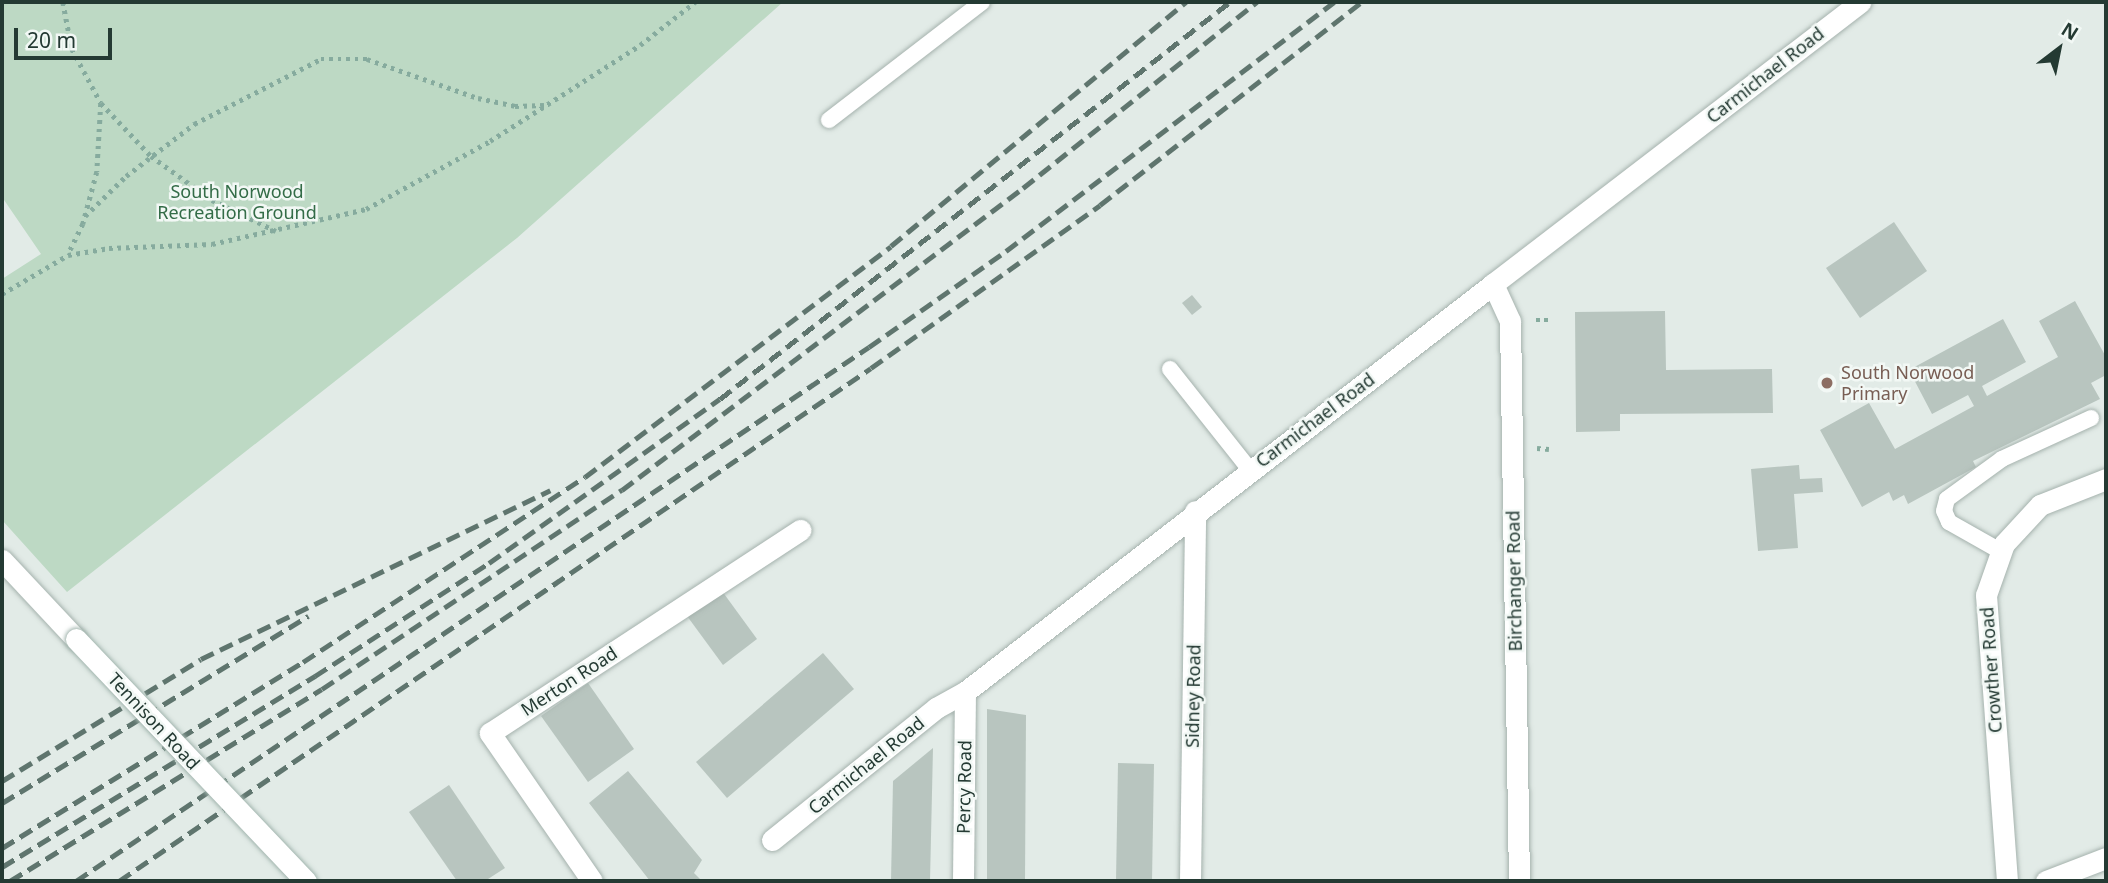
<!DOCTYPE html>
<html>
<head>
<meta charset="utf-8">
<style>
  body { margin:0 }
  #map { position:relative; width:2108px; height:883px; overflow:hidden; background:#e2ebe7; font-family:"Noto Sans",sans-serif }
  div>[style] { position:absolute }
  .green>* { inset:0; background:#bdd9c4 }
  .building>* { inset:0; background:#b8c5bf }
  .path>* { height:4.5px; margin-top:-2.25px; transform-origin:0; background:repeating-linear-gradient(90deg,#86ab9e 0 3.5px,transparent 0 8.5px) }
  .roads { filter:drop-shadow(0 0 2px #a5b2ad) drop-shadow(0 0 2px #a5b2ad) }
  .lane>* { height:16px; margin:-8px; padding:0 8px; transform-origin:8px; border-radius:8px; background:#fff }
  .street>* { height:21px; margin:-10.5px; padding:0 10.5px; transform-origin:10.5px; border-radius:10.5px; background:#fff }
  .secondary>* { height:21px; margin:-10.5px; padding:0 10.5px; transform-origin:10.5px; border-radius:10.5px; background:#fff }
  .rail>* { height:5px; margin-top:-2.5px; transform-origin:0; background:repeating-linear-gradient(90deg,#5f756e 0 14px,transparent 0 21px) }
  .bridges { filter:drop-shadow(0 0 2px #a2b5ae) drop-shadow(0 0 2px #a2b5ae) }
  .secondary-bridge>* { height:21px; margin:-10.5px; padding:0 10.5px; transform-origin:10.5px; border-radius:10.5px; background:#fff }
  .dots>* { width:19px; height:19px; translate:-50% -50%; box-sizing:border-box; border:4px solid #f2f8f5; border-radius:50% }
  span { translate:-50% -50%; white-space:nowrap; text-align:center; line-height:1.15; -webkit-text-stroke:5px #f2f8f5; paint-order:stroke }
  .street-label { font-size:18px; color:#243a33 }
  .park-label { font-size:18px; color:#336c47 }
  .education-label { font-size:18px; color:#785e54 }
  .left { translate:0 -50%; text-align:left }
  .frame { position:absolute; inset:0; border:4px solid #243a33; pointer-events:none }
  .north { position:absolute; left:2024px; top:14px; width:70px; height:70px; -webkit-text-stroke:5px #f2f8f5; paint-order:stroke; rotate:32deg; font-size:19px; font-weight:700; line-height:28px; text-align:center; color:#243a33 }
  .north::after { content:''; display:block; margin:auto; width:24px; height:32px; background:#243a33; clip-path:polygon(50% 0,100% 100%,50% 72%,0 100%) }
  .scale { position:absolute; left:14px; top:28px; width:98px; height:32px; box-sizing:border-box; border:4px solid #243a33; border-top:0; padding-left:9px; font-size:21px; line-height:24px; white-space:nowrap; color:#243a33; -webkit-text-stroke:5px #f2f8f5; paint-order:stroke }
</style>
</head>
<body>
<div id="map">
  <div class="green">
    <i style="clip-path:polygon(2px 2px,783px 2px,517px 238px,67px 592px,2px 520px,2px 279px,41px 254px,2px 197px)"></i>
  </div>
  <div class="building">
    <i style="clip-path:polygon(1894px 222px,1927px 271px,1860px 318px,1826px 268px)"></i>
    <i style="clip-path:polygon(1192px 295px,1202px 307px,1192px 315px,1182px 303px)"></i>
    <i style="clip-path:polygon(2075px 301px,2106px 357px,2106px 375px,2091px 383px,2100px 399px,1973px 461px,1976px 467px,1908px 504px,1904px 495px,1893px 501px,1889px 492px,1862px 507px,1820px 430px,1869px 403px,1895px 449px,1974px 406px,1968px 395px,1932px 414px,1909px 370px,2003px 319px,2026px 362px,1982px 386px,1987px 396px,2058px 357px,2039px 321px)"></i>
    <i style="clip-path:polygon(1665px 311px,1666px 370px,1772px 369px,1773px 413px,1620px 414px,1620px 431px,1576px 432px,1575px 312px)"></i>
    <i style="clip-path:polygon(1799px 465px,1800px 479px,1822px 478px,1823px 492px,1794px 494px,1798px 548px,1758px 551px,1751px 469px)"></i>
    <i style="clip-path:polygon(722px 591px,757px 639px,723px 665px,687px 616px)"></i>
    <i style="clip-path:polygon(823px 653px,854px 689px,727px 798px,696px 762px)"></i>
    <i style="clip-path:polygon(588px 683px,634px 749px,588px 782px,541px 716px)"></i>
    <i style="clip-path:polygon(987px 709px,1026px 715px,1025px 881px,987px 881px)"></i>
    <i style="clip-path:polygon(933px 748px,930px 881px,891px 881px,893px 781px)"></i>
    <i style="clip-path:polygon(1118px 763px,1154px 764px,1152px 881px,1116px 881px)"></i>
    <i style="clip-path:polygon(628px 771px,702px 860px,694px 873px,702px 881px,650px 881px,589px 803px)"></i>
    <i style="clip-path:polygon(449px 785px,505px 868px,485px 881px,457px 881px,409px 812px)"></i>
  </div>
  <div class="path">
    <i style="left:63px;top:2px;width:48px;rotate:79.2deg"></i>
    <i style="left:72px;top:49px;width:61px;rotate:61.8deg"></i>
    <i style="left:101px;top:103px;width:69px;rotate:93.3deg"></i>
    <i style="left:97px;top:172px;width:54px;rotate:105.1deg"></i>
    <i style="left:83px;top:224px;width:34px;rotate:116deg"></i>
    <i style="left:101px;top:103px;width:73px;rotate:46.7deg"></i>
    <i style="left:151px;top:156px;width:75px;rotate:35.8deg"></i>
    <i style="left:212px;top:200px;width:71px;rotate:25.8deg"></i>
    <i style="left:85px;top:216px;width:57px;rotate:-44.3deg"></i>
    <i style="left:126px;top:176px;width:86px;rotate:-37.4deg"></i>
    <i style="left:194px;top:124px;width:143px;rotate:-27.1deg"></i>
    <i style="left:321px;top:59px;width:46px"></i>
    <i style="left:367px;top:59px;width:118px;rotate:19.4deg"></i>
    <i style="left:478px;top:98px;width:38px;rotate:12deg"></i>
    <i style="left:515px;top:106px;width:29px;rotate:-2deg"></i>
    <i style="left:2px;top:294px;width:77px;rotate:-30.6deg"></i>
    <i style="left:68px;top:255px;width:42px;rotate:-9.7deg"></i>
    <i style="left:109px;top:248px;width:103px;rotate:-2.2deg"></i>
    <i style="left:212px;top:244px;width:158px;rotate:-12.8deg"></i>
    <i style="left:366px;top:209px;width:141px;rotate:-28.7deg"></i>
    <i style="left:490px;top:141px;width:178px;rotate:-32.6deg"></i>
    <i style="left:640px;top:45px;width:70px;rotate:-38deg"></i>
    <i style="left:1536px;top:320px;width:12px"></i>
    <i style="left:1537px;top:448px;width:12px;rotate:5deg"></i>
  </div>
  <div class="roads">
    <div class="lane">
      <i style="left:829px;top:120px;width:193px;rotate:-37.6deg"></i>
      <i style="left:1170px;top:369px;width:129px;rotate:51.6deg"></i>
      <i style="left:2002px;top:552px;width:61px;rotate:-150.5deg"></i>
      <i style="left:1949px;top:522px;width:12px;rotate:-114deg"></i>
      <i style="left:1944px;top:511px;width:12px;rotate:-76deg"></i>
      <i style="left:1947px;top:499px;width:68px;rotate:-36deg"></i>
      <i style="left:2002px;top:459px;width:98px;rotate:-24.7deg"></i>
    </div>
    <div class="street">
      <i style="left:772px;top:840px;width:211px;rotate:-38.8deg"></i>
      <i style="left:936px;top:708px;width:33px;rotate:-29deg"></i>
      <i style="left:965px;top:692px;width:667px;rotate:-37.69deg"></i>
      <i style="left:592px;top:881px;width:180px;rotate:-124.6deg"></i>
      <i style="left:490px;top:733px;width:371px;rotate:-33.2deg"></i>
      <i style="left:963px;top:881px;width:189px;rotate:-89.4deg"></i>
      <i style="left:1190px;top:881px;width:370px;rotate:-89.2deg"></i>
      <i style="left:2007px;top:881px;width:287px;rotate:-94.2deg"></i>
      <i style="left:1986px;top:595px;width:54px;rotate:-70.6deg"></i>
      <i style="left:2004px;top:544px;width:53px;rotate:-47.3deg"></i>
      <i style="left:2040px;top:505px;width:71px;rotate:-21.5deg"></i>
      <i style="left:2046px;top:881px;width:64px;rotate:-21deg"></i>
    </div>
    <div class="secondary">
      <i style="left:2px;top:560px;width:108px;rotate:46.9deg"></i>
      <i style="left:1519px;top:881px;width:560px;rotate:-90.92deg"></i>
      <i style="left:1510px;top:321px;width:41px;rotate:-114.7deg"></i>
      <i style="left:1493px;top:284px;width:463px;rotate:-37.5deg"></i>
    </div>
  </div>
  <div class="rail">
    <i style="left:2px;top:781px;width:233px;rotate:-31.5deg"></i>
    <i style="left:201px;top:659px;width:388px;rotate:-25.8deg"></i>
    <i style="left:2px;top:803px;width:359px;rotate:-31.4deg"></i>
    <i style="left:2px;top:848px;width:354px;rotate:-31.7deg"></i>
    <i style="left:303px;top:662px;width:337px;rotate:-33.3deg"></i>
    <i style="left:585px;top:477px;width:383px;rotate:-37deg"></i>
    <i style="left:891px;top:246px;width:383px;rotate:-39.6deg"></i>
    <i style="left:2px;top:867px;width:367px;rotate:-31.4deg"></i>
    <i style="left:315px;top:676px;width:207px;rotate:-33deg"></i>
    <i style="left:489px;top:563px;width:283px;rotate:-35.4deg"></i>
    <i style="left:720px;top:399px;width:646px;rotate:-37.9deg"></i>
    <i style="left:10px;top:881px;width:366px;rotate:-31.6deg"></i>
    <i style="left:322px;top:689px;width:360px;rotate:-33.6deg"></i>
    <i style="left:622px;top:490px;width:502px;rotate:-36.98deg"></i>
    <i style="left:1023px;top:188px;width:299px;rotate:-38.5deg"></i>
    <i style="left:76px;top:881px;width:956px;rotate:-33.96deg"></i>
    <i style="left:869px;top:347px;width:167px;rotate:-35deg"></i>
    <i style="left:1006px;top:251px;width:412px;rotate:-37.2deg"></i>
    <i style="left:119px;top:881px;width:910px;rotate:-34.3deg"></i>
    <i style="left:871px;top:368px;width:281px;rotate:-35.4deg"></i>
    <i style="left:1100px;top:205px;width:331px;rotate:-37.8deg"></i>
  </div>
  <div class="bridges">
    <div class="secondary-bridge">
      <i style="left:76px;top:639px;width:334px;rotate:46.5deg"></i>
    </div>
  </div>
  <div class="dots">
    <i style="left:1827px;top:383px;background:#8d6e63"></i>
  </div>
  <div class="street-label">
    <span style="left:1765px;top:75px;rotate:-38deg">Carmichael Road</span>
    <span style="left:1315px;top:420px;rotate:-37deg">Carmichael Road</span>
    <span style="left:1514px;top:581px;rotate:-91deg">Birchanger Road</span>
    <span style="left:1991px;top:670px;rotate:-94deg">Crowther Road</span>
    <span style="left:569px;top:681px;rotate:-33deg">Merton Road</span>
    <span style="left:1193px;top:696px;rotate:-89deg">Sidney Road</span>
    <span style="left:154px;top:721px;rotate:47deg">Tennison Road</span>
    <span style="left:866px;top:765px;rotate:-39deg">Carmichael Road</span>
    <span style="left:964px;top:787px;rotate:-89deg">Percy Road</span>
  </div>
  <div class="park-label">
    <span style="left:237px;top:202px">South Norwood<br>Recreation Ground</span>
  </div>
  <div class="education-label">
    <span class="left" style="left:1841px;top:383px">South Norwood<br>Primary</span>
  </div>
  <div class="frame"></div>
  <div class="north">N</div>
  <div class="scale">20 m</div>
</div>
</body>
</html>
